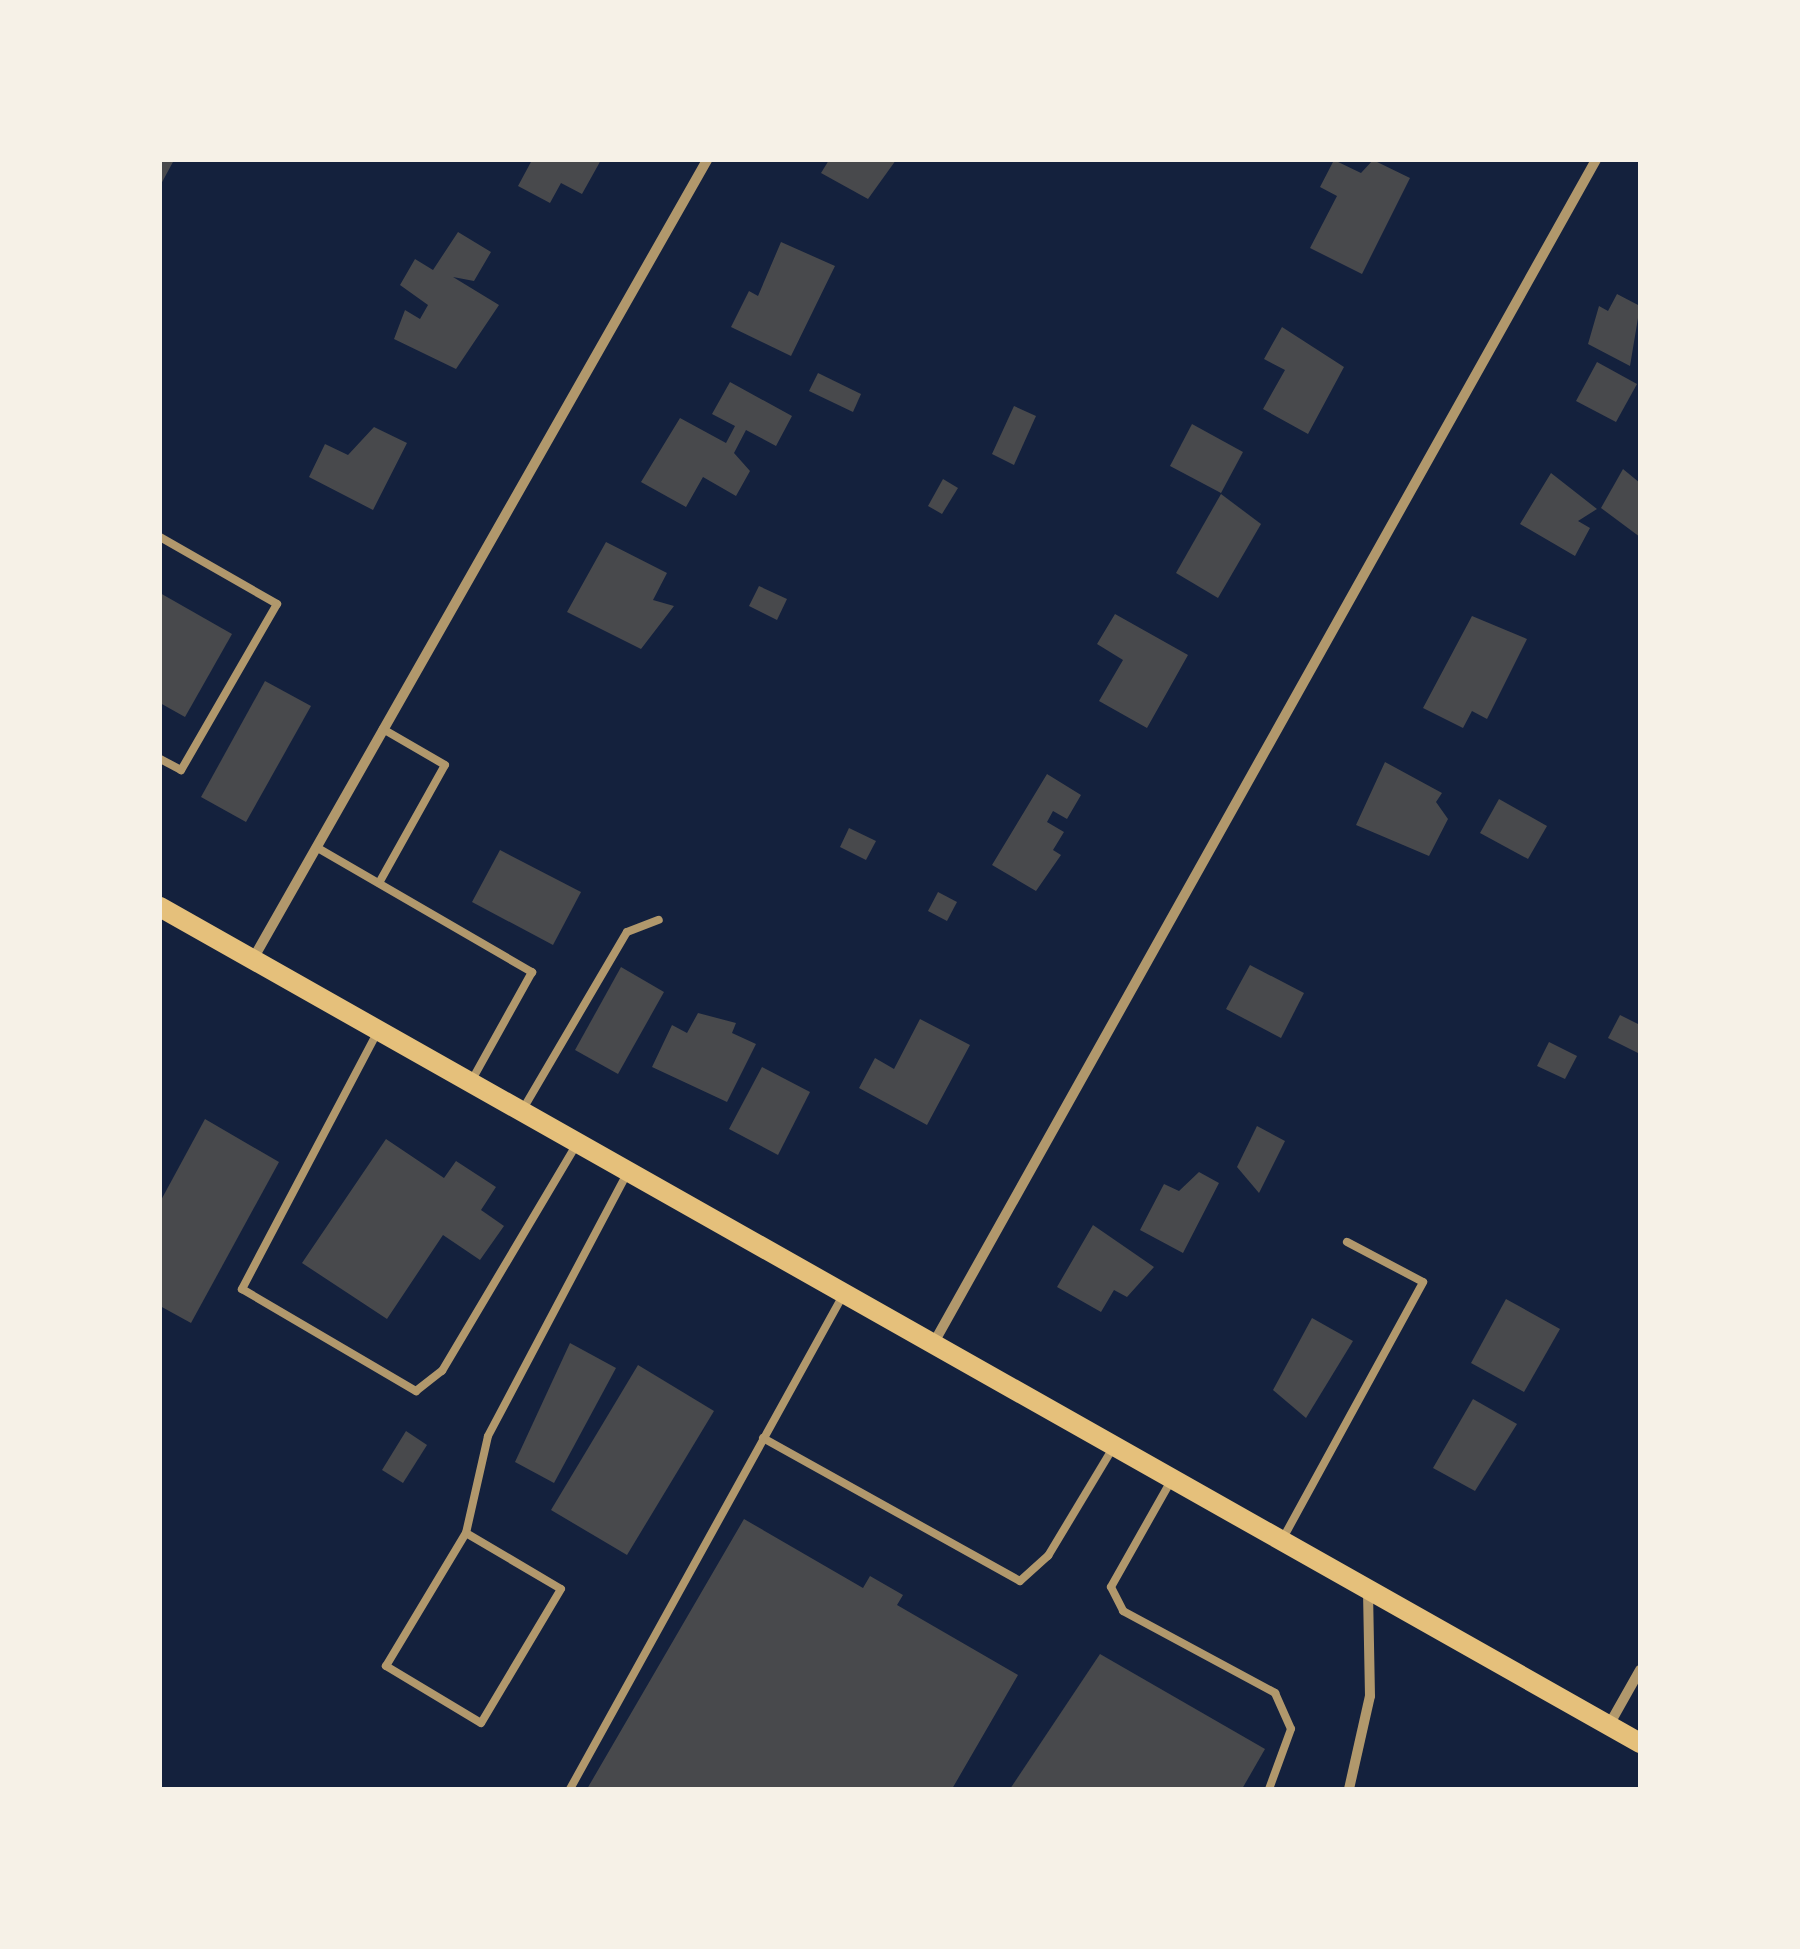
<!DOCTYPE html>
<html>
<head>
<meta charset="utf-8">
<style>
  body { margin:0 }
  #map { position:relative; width:1800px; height:1949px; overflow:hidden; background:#14213d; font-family:"Playfair Display",serif }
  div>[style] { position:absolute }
  .building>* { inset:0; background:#48494c }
  .service>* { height:8px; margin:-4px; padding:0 4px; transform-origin:4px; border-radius:4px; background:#b1986c }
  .minor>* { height:10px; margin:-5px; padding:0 5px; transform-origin:5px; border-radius:5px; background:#b1986c }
  .secondary>* { height:20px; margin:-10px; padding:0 10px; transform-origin:10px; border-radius:10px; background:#e5c07b }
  span { translate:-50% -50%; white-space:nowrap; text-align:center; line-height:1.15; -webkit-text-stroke:8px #f6f1e7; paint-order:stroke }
  .frame { position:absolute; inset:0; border:162px solid #f6f1e7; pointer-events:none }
</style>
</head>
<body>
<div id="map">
  <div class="building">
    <i style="clip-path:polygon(160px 160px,174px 160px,160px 186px)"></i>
    <i style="clip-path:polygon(532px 160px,601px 160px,582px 194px,561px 183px,550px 203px,518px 186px)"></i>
    <i style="clip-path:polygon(829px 160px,896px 160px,868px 199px,821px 173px)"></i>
    <i style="clip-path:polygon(1334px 160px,1361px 173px,1373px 160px,1410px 178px,1362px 274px,1310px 248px,1337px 196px,1320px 187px)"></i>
    <i style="clip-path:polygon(458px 232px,491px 252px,474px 281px,453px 277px,499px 305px,456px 369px,394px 339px,405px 310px,420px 319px,428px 305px,400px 285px,415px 259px,433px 270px)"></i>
    <i style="clip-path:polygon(781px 242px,835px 266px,791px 356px,731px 327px,749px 291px,758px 296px)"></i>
    <i style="clip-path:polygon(1617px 294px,1640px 306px,1630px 366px,1588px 344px,1599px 306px,1608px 311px)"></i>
    <i style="clip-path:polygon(1282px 327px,1344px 367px,1308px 434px,1263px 409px,1285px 370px,1264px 359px)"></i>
    <i style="clip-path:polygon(1597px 362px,1637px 384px,1616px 422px,1576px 401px)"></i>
    <i style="clip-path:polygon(818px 373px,861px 394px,853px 412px,809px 391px)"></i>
    <i style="clip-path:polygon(730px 382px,792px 416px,776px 446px,746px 430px,734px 453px,750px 471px,736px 496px,703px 477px,686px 507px,641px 482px,680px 418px,726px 443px,735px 426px,712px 414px)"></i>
    <i style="clip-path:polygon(1014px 406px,1036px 416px,1014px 465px,992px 454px)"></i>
    <i style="clip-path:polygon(1192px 424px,1243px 452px,1221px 493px,1170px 466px)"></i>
    <i style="clip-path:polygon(374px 427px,407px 443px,373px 510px,309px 477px,325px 444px,348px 455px)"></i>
    <i style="clip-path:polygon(1623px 469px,1640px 483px,1640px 537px,1601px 508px)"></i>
    <i style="clip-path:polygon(1551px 473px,1597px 509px,1578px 521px,1590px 528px,1575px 556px,1520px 524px)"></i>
    <i style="clip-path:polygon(943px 479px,958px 488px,942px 514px,928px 506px)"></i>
    <i style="clip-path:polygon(1221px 494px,1261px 524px,1218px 598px,1176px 573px)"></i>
    <i style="clip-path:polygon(606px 542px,667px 573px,653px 600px,674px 606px,641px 649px,567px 612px)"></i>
    <i style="clip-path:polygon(759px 586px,787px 599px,777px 620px,749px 606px)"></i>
    <i style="clip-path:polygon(160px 593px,232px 634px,185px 717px,160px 703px)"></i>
    <i style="clip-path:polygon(1115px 614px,1188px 655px,1147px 728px,1099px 701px,1123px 660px,1097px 644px)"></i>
    <i style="clip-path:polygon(1472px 616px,1527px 639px,1487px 719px,1472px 711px,1463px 728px,1423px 708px)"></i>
    <i style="clip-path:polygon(265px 681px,311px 706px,246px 822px,201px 797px)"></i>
    <i style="clip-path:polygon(1385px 762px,1442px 793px,1436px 802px,1448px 819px,1429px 856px,1356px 825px)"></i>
    <i style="clip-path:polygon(1047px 774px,1081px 795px,1067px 819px,1053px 811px,1047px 822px,1064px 832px,1053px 850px,1061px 855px,1036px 891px,992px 865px)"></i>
    <i style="clip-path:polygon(1499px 799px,1547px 826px,1528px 859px,1480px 833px)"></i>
    <i style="clip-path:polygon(849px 828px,876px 841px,866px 860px,840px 847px)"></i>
    <i style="clip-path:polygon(500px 850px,581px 892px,553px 945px,472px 902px)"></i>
    <i style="clip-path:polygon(938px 892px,957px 902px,947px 921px,928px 911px)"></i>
    <i style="clip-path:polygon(1250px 965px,1304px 993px,1281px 1038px,1226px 1009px)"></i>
    <i style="clip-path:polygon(621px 967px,664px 992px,618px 1074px,575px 1050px)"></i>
    <i style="clip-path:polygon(698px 1013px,736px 1023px,732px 1033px,756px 1044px,727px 1102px,652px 1067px,672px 1025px,687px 1033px)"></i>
    <i style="clip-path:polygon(1620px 1015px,1640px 1025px,1640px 1054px,1608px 1038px)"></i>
    <i style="clip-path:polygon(920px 1019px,970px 1045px,927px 1125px,859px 1088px,875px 1058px,894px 1069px)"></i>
    <i style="clip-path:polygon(1549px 1042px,1577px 1056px,1565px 1079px,1537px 1066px)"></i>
    <i style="clip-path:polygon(762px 1067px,810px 1092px,778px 1155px,729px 1129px)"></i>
    <i style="clip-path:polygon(205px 1119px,279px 1162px,191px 1323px,160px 1306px,160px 1202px)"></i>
    <i style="clip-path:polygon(1257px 1126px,1285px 1141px,1259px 1193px,1237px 1167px)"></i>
    <i style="clip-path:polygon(386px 1139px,444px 1178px,456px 1161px,496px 1187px,481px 1210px,504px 1226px,480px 1260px,443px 1235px,387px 1319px,302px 1263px)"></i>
    <i style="clip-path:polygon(1199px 1172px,1219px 1183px,1183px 1253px,1140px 1230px,1164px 1184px,1179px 1191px)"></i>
    <i style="clip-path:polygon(1093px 1225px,1154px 1267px,1127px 1297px,1114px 1290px,1101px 1312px,1057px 1287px)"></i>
    <i style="clip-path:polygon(1506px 1299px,1560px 1329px,1524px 1392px,1471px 1363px)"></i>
    <i style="clip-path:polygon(1312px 1318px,1353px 1341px,1306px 1418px,1273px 1390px)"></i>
    <i style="clip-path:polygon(570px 1343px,616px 1368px,554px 1483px,515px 1462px)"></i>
    <i style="clip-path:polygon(638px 1365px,714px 1411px,627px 1555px,551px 1510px)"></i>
    <i style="clip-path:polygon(1473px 1399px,1517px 1424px,1475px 1491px,1433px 1468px)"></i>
    <i style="clip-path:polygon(406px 1431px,427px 1445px,403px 1483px,382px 1470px)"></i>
    <i style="clip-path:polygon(744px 1519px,863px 1588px,870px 1576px,903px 1595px,897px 1605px,1018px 1675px,952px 1789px,587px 1789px)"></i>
    <i style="clip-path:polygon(1100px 1654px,1265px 1749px,1242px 1789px,1010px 1789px)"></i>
  </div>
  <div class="service">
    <i style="left:160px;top:537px;width:135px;rotate:29.8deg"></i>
    <i style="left:277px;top:604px;width:192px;rotate:120deg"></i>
    <i style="left:181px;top:770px;width:24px;rotate:-152deg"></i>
    <i style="left:316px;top:847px;width:250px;rotate:30.1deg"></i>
    <i style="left:532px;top:972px;width:124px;rotate:119.1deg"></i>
    <i style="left:379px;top:883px;width:135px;rotate:-60.8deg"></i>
    <i style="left:445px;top:765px;width:72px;rotate:-149.9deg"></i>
    <i style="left:378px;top:1031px;width:292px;rotate:117.8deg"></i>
    <i style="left:242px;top:1289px;width:202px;rotate:30.4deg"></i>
    <i style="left:416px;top:1391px;width:33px;rotate:-38deg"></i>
    <i style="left:442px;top:1371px;width:263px;rotate:-59.3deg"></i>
    <i style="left:523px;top:1109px;width:205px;rotate:-59.6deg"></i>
    <i style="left:627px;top:932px;width:34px;rotate:-21deg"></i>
    <i style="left:763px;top:1438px;width:294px;rotate:29.1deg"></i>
    <i style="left:1020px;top:1581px;width:38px;rotate:-42deg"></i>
    <i style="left:1048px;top:1556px;width:126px;rotate:-59deg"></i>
    <i style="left:1172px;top:1479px;width:124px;rotate:119.5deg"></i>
    <i style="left:1111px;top:1587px;width:27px;rotate:63deg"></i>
    <i style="left:1123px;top:1611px;width:173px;rotate:28.3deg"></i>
    <i style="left:1275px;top:1693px;width:39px;rotate:66deg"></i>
    <i style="left:1291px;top:1729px;width:64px;rotate:110.1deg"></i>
    <i style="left:466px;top:1533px;width:110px;rotate:30.5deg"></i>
    <i style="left:561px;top:1589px;width:156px;rotate:120.8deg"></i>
    <i style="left:481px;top:1723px;width:111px;rotate:-149deg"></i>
    <i style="left:386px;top:1666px;width:155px;rotate:-59deg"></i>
    <i style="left:466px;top:1533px;width:99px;rotate:-77.2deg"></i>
    <i style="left:488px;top:1436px;width:297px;rotate:-62.1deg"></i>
    <i style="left:1282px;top:1540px;width:294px;rotate:-61.3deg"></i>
    <i style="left:1423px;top:1282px;width:86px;rotate:-152.2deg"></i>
    <i style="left:570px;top:1789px;width:562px;rotate:-61.06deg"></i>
  </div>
  <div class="minor">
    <i style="left:253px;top:959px;width:919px;rotate:-60.39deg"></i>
    <i style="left:932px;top:1346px;width:1359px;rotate:-60.76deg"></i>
    <i style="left:1609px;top:1725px;width:63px;rotate:-60.6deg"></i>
    <i style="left:1349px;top:1789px;width:95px;rotate:-77.3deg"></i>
    <i style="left:1370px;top:1696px;width:108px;rotate:-91.1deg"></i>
  </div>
  <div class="secondary">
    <i style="left:160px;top:907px;width:1700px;rotate:29.46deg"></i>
  </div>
  <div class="frame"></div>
</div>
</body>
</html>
